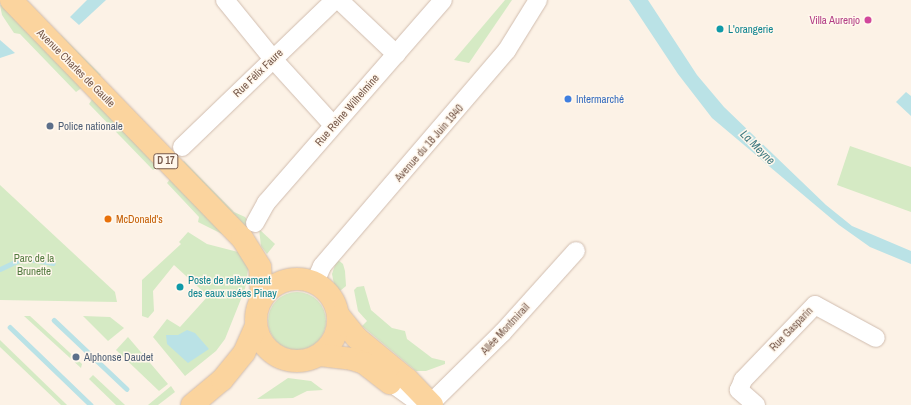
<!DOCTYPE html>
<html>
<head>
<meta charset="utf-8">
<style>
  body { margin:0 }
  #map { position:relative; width:911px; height:405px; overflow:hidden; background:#fcf2e6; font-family:"Archivo Narrow",sans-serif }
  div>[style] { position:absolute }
  .green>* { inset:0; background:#d5eac4 }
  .round { border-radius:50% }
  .water>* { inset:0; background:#bae2e6 }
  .stream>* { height:4.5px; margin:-2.25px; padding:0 2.25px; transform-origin:2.25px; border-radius:2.25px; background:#bae2e6 }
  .roads { filter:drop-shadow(0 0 1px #d0bcae) drop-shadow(0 0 1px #d0bcae) }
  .street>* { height:18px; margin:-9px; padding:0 9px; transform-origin:9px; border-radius:9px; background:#fff }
  .primary>* { height:22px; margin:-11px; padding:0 11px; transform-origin:11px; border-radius:11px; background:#fbd49e }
  .primary>.ring { margin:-11px; padding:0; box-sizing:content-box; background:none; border:22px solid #fbd49e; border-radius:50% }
  .dots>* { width:11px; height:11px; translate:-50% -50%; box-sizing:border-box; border:2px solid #fff7ec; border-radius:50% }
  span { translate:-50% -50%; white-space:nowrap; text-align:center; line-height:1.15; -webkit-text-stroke:3px #fff7ec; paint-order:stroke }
  .shield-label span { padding:1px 3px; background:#fff7ec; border:1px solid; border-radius:3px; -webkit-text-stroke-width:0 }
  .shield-label { font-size:10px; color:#76584a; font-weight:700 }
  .hotel-label { font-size:11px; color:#b23c85 }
  .right { translate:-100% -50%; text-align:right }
  .culture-label { font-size:11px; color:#0d838f }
  .left { translate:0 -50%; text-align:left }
  .street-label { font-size:11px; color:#76584a }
  .shop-label { font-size:11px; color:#366cbe }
  .service-label { font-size:11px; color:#4e5e75 }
  .food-label { font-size:11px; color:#c56008 }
  .park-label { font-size:11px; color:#557c42 }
  .water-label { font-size:12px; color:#417b82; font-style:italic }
</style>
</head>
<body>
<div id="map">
  <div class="green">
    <i style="clip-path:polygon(505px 0,512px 0,469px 63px,454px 60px)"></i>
    <i style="clip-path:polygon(3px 4px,83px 87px,76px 92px,20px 34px,14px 33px,2px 15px,0 5px)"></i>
    <i style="clip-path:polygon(61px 35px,101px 75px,96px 79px,56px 38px)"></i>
    <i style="clip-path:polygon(93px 98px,159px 166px,153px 170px,89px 104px)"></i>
    <i style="clip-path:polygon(850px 146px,911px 167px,911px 212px,837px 185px)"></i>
    <i style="clip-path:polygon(184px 161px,234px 212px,245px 217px,249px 222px,249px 233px,180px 165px)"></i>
    <i style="clip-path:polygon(171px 178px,224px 235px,198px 222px,199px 217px,167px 183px)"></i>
    <i style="clip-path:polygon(0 185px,115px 292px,117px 302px,0 300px)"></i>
    <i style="clip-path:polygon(259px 229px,275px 244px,267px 254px,261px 246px)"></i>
    <i style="clip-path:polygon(188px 232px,207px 244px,238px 252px,248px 258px,248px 270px,245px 289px,225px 339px,216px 351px,185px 376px,153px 337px,167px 319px,180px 327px,208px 296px,174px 265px,153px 291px,154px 311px,148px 318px,142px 316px,142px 280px,181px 244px,179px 242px)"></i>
    <i style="clip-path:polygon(337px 259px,343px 264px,345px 271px,346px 286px,340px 291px,334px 284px,332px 274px)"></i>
    <i style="clip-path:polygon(364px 286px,371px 310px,392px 328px,405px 331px,407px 339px,432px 358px,445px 361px,445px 364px,426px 371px,416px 371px,362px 326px,367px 321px,358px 311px,354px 290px,357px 287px)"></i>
    <i class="round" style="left:268px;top:292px;width:58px;height:58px"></i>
    <i style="clip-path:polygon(24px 316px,30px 316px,82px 364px,81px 368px)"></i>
    <i style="clip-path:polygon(83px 316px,110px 317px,124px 328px,108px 341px)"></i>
    <i style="clip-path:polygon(128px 337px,168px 384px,159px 391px,116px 350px)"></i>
    <i style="clip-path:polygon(0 340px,67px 405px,61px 405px,0 347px)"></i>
    <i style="clip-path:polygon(93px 375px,125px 405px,116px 405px,89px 379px)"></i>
    <i style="clip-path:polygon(288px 378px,311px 381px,323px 390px,307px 391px,293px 398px,257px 399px)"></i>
    <i style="clip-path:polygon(171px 386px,175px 392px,158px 405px,148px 405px)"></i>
  </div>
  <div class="water">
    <i style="clip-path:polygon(87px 0,106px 0,79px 25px,70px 17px)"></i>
    <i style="clip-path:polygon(629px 0,648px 0,697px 75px,724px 107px,826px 205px,852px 226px,911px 251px,911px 264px,870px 247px,839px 225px,712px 118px,678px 74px)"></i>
    <i style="clip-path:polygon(0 40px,15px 53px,0 58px)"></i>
    <i style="clip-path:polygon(906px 92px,911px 96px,911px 116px,896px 102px)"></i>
    <i style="clip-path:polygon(187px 330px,195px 333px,209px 349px,188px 363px,167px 344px,166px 335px,178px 335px)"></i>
  </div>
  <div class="stream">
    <i style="left:30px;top:259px;width:23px;rotate:10deg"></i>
    <i style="left:0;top:269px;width:23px;rotate:-25deg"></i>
    <i style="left:54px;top:320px;width:100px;rotate:43.4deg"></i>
    <i style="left:10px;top:327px;width:112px;rotate:43.9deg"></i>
  </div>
  <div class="roads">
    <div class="street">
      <i style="left:225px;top:0;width:76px;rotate:50.9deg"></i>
      <i style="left:273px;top:59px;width:89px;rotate:47.7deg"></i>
      <i style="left:339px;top:0;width:79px;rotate:43.5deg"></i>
      <i style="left:182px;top:147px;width:212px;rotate:-43.9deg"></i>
      <i style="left:255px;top:223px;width:23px;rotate:-61deg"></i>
      <i style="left:266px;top:203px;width:269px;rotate:-48.9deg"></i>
      <i style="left:315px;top:282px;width:17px;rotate:-66deg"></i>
      <i style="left:322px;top:266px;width:284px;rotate:-49.4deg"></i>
      <i style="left:507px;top:50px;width:59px;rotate:-58.2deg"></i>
      <i style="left:383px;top:377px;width:48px;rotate:35.7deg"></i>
      <i style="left:429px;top:405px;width:104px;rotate:-44.6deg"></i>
      <i style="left:503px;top:332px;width:109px;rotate:-48deg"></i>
      <i style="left:756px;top:405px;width:23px;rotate:-139deg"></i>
      <i style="left:739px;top:390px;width:11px;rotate:-68deg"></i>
      <i style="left:743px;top:380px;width:104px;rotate:-46.2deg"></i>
      <i style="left:815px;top:305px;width:69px;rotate:28.4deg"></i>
    </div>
    <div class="primary">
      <i style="left:11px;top:0;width:332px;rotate:45.9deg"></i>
      <i style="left:242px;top:238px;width:34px;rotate:58deg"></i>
      <i style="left:260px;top:267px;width:31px;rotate:86deg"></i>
      <i class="ring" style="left:256px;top:279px;width:60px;height:60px"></i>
      <i style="left:339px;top:316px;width:28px;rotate:51deg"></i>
      <i style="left:357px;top:338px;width:65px;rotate:39.4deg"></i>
      <i style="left:407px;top:379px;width:36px;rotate:46deg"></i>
      <i style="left:320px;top:355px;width:32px;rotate:7deg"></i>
      <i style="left:352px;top:359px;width:13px;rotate:18deg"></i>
      <i style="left:364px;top:363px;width:33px;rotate:38deg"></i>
      <i style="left:192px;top:405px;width:39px;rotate:-40deg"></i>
      <i style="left:222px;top:380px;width:35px;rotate:-51deg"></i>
      <i style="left:244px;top:353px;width:30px;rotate:-66deg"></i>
    </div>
  </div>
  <div class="dots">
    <i style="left:868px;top:20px;background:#d1479c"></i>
    <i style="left:720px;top:29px;background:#0f9aa8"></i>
    <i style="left:568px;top:99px;background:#3f7fe0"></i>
    <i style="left:50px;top:126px;background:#5c6f8a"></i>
    <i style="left:108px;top:219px;background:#e8710a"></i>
    <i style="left:180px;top:287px;background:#0f9aa8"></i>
    <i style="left:76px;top:357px;background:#5c6f8a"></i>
  </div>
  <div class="shield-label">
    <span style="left:166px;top:161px">D 17</span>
  </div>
  <div class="hotel-label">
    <span class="right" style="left:860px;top:20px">Villa Aurenjo</span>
  </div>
  <div class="culture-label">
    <span class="left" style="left:728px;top:29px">L'orangerie</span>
    <span class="left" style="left:188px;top:287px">Poste de relèvement<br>des eaux usées Pinay</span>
  </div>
  <div class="street-label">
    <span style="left:76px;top:68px;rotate:45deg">Avenue Charles de Gaulle</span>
    <span style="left:258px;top:73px;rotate:-44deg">Rue Félix Faure</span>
    <span style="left:347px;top:110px;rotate:-49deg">Rue Reine Wilhelmine</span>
    <span style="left:429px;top:143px;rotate:-49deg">Avenue du 18 Juin 1940</span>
    <span style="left:505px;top:329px;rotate:-47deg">Allée Montmirail</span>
    <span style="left:791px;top:329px;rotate:-46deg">Rue Gasparin</span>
  </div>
  <div class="shop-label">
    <span class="left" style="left:576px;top:99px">Intermarché</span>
  </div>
  <div class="service-label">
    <span class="left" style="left:58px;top:126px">Police nationale</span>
    <span class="left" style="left:84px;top:357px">Alphonse Daudet</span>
  </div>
  <div class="food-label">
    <span class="left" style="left:116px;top:219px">McDonald's</span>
  </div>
  <div class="park-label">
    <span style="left:34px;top:265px">Parc de la<br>Brunette</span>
  </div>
  <div class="water-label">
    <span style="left:757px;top:148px;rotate:45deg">La Meyne</span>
  </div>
</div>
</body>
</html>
